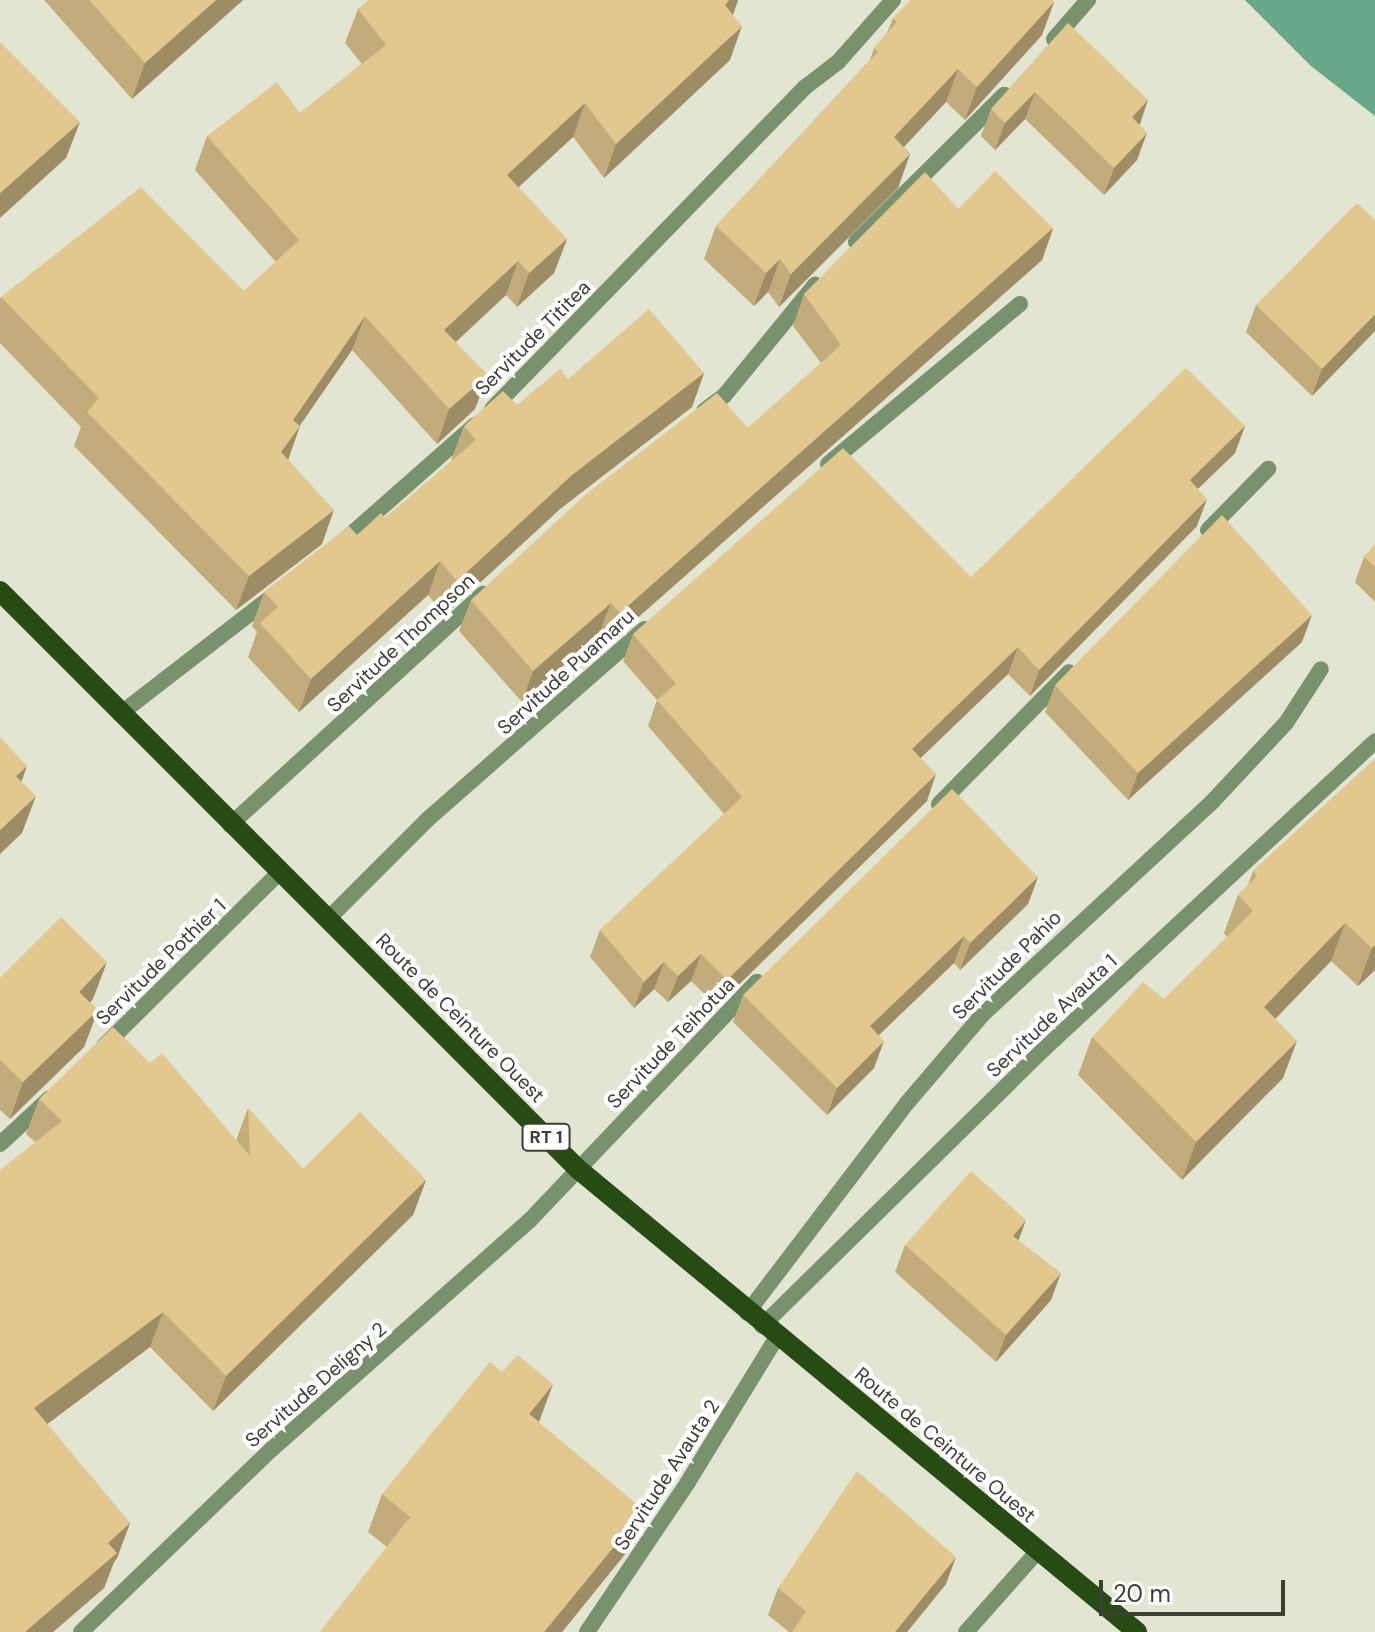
<!DOCTYPE html>
<html>
<head>
<meta charset="utf-8">
<style>
  body { margin:0 }
  #map { position:relative; width:1375px; height:1632px; overflow:hidden; background:#e3e5d3; font-family:"DM Sans",sans-serif }
  div>[style] { position:absolute }
  .water>* { inset:0; background:#69a789 }
  .street>* { height:16px; margin:-8px; padding:0 8px; transform-origin:8px; border-radius:8px; background:#77926d }
  .primary>* { height:20px; margin:-10px; padding:0 10px; transform-origin:10px; border-radius:10px; background:#264c13 }
  .wall>* { inset:0; background:#c2ac7b }
  .shaded-wall>* { inset:0; background:#9e8c64 }
  .building>* { inset:0; background:#e2c88f }
  span { translate:-50% -50%; white-space:nowrap; text-align:center; line-height:1.15; -webkit-text-stroke:8px #fff; paint-order:stroke }
  .shield-label span { padding:2px 6px; background:#fff; border:2px solid; border-radius:6px; -webkit-text-stroke-width:0 }
  .shield-label { font-size:18px; color:#3d3e36; font-weight:700 }
  .street-label { font-size:20px; color:#3d3e36 }
  .scale { position:absolute; left:1099px; top:1580px; width:186px; height:36px; box-sizing:border-box; border:4px solid #3d3e36; border-top:0; padding-left:10px; font-size:24px; line-height:28px; white-space:nowrap; color:#3d3e36; -webkit-text-stroke:6px #fff; paint-order:stroke }
</style>
</head>
<body>
<div id="map">
  <div class="water">
    <i style="clip-path:polygon(1245px 0,1375px 0,1375px 116px,1311px 66px)"></i>
  </div>
  <div class="street">
    <i style="left:1054px;top:39px;width:52px;rotate:-48.9deg"></i>
    <i style="left:856px;top:242px;width:209px;rotate:-44.8deg"></i>
    <i style="left:492px;top:409px;width:448px;rotate:-45.8deg"></i>
    <i style="left:804px;top:88px;width:43px;rotate:-37.4deg"></i>
    <i style="left:838px;top:62px;width:83px;rotate:-48.4deg"></i>
    <i style="left:704px;top:411px;width:25px;rotate:-37deg"></i>
    <i style="left:724px;top:396px;width:144px;rotate:-50.7deg"></i>
    <i style="left:828px;top:464px;width:250px;rotate:-39.8deg"></i>
    <i style="left:1208px;top:530px;width:86px;rotate:-45.5deg"></i>
    <i style="left:340px;top:544px;width:180px;rotate:-41.4deg"></i>
    <i style="left:120px;top:714px;width:195px;rotate:-37.7deg"></i>
    <i style="left:939px;top:804px;width:185px;rotate:-45.4deg"></i>
    <i style="left:230px;top:825px;width:343px;rotate:-42.4deg"></i>
    <i style="left:327px;top:920px;width:143px;rotate:-45deg"></i>
    <i style="left:428px;top:819px;width:288px;rotate:-41.3deg"></i>
    <i style="left:104px;top:1046px;width:246px;rotate:-44.7deg"></i>
    <i style="left:0;top:1144px;width:68px;rotate:-42.6deg"></i>
    <i style="left:747px;top:1313px;width:264px;rotate:-52.7deg"></i>
    <i style="left:907px;top:1103px;width:117px;rotate:-49.5deg"></i>
    <i style="left:983px;top:1014px;width:312px;rotate:-42.8deg"></i>
    <i style="left:1212px;top:802px;width:108px;rotate:-46.9deg"></i>
    <i style="left:1286px;top:723px;width:64px;rotate:-57.1deg"></i>
    <i style="left:762px;top:1326px;width:395px;rotate:-44.5deg"></i>
    <i style="left:1044px;top:1049px;width:452px;rotate:-42.9deg"></i>
    <i style="left:81px;top:1632px;width:265px;rotate:-43.8deg"></i>
    <i style="left:272px;top:1449px;width:345px;rotate:-41.6deg"></i>
    <i style="left:530px;top:1220px;width:329px;rotate:-46.4deg"></i>
    <i style="left:587px;top:1632px;width:181px;rotate:-56deg"></i>
    <i style="left:688px;top:1482px;width:170px;rotate:-58.5deg"></i>
    <i style="left:966px;top:1632px;width:107px;rotate:-48.4deg"></i>
  </div>
  <div class="primary">
    <i style="left:0;top:591px;width:817px;rotate:45deg"></i>
    <i style="left:578px;top:1169px;width:726px;rotate:39.63deg"></i>
  </div>
  <div class="wall">
    <i style="clip-path:polygon(44px 0,243px 0,132px 99px)"></i>
    <i style="clip-path:polygon(369px 0,738px 0,733px 15px,730px 60px,604px 178px,573px 137px,518px 187px,567px 239px,554px 273px,517px 307px,506px 295px,456px 342px,475px 409px,437px 444px,352px 350px,300px 425px,288px 460px,322px 544px,236px 610px,74px 446px,81px 427px,0 343px,0 299px,1px 297px,244px 291px,276px 262px,195px 170px,207px 136px,300px 113px,362px 64px,345px 43px,358px 9px)"></i>
    <i style="clip-path:polygon(1054px 2px,1042px 35px,965px 120px,946px 102px,904px 147px,910px 154px,898px 188px,779px 307px,768px 292px,754px 306px,704px 259px,716px 226px,870px 60px,874px 48px,887px 33px,893px 18px)"></i>
    <i style="clip-path:polygon(1068px 23px,1139px 125px,1137px 160px,1104px 195px,1025px 119px,995px 150px,981px 136px,991px 109px)"></i>
    <i style="clip-path:polygon(958px 209px,1053px 229px,1042px 260px,608px 644px,599px 634px,522px 702px,459px 631px,471px 600px,748px 428px,821px 363px,793px 326px,804px 294px)"></i>
    <i style="clip-path:polygon(1256px 305px,1375px 331px,1312px 396px,1246px 332px)"></i>
    <i style="clip-path:polygon(704px 373px,692px 407px,560px 509px,445px 615px,428px 595px,299px 712px,248px 657px,257px 632px,252px 626px,264px 592px,385px 518px,452px 461px,451px 460px,464px 426px,517px 405px,568px 379px)"></i>
    <i style="clip-path:polygon(1245px 426px,1235px 453px,1198px 489px,1197px 526px,1030px 696px,1008px 674px,920px 758px,927px 801px,717px 1006px,691px 981px,668px 1002px,654px 989px,634px 1008px,590px 957px,600px 930px,724px 814px,648px 726px,657px 700px,623px 661px,633px 634px,971px 577px)"></i>
    <i style="clip-path:polygon(1375px 545px,1375px 602px,1355px 582px,1364px 557px)"></i>
    <i style="clip-path:polygon(1302px 642px,1128px 800px,1045px 712px,1055px 685px)"></i>
    <i style="clip-path:polygon(1375px 759px,1375px 970px,1358px 986px,1331px 961px,1275px 1019px,1283px 1078px,1182px 1180px,1078px 1075px,1092px 1037px,1164px 999px,1227px 937px,1224px 933px,1238px 895px,1248px 885px,1253px 871px)"></i>
    <i style="clip-path:polygon(1038px 877px,1028px 904px,960px 970px,954px 963px,879px 1035px,874px 1068px,827px 1115px,733px 1022px,743px 995px)"></i>
    <i style="clip-path:polygon(0 978px,93px 999px,90px 1002px,98px 1010px,84px 1047px,10px 1119px,0 1110px)"></i>
    <i style="clip-path:polygon(150px 1063px,236px 1141px,248px 1108px,303px 1169px,426px 1180px,413px 1215px,213px 1411px,150px 1347px,47px 1424px,130px 1523px,117px 1558px,114px 1562px,104px 1588px,53px 1632px,0 1632px,35px 1142px,26px 1134px,39px 1099px)"></i>
    <i style="clip-path:polygon(1019px 1241px,1051px 1300px,996px 1362px,895px 1272px,905px 1245px)"></i>
    <i style="clip-path:polygon(382px 1494px,644px 1510px,630px 1548px,562px 1632px,320px 1632px,387px 1547px,368px 1532px)"></i>
    <i style="clip-path:polygon(946px 1584px,907px 1632px,789px 1632px,768px 1615px,778px 1588px)"></i>
  </div>
  <div class="shaded-wall">
    <i style="clip-path:polygon(216px 0,243px 0,132px 99px,145px 63px)"></i>
    <i style="clip-path:polygon(729px 0,738px 0,731px 20px,725px 5px)"></i>
    <i style="clip-path:polygon(1054px 2px,1042px 35px,965px 120px,977px 87px)"></i>
    <i style="clip-path:polygon(742px 26px,730px 60px,604px 178px,616px 144px)"></i>
    <i style="clip-path:polygon(958px 69px,946px 102px,882px 170px,894px 137px)"></i>
    <i style="clip-path:polygon(1035px 92px,1025px 119px,995px 150px,1005px 123px)"></i>
    <i style="clip-path:polygon(1148px 100px,1139px 127px,1132px 117px)"></i>
    <i style="clip-path:polygon(585px 103px,573px 137px,495px 209px,507px 175px)"></i>
    <i style="clip-path:polygon(80px 122px,66px 158px,0 218px,0 193px)"></i>
    <i style="clip-path:polygon(1147px 133px,1137px 160px,1104px 195px,1114px 168px)"></i>
    <i style="clip-path:polygon(910px 154px,898px 188px,779px 307px,791px 274px)"></i>
    <i style="clip-path:polygon(1053px 228px,1042px 260px,608px 644px,620px 613px)"></i>
    <i style="clip-path:polygon(567px 239px,554px 273px,517px 307px,529px 273px)"></i>
    <i style="clip-path:polygon(780px 259px,768px 292px,754px 306px,766px 273px)"></i>
    <i style="clip-path:polygon(518px 261px,506px 295px,432px 364px,444px 330px)"></i>
    <i style="clip-path:polygon(1375px 314px,1375px 331px,1312px 396px,1322px 369px)"></i>
    <i style="clip-path:polygon(365px 316px,352px 350px,294px 434px,300px 426px,288px 460px,268px 487px,293px 420px)"></i>
    <i style="clip-path:polygon(704px 373px,692px 407px,560px 509px,445px 615px,457px 581px,572px 475px)"></i>
    <i style="clip-path:polygon(488px 375px,475px 409px,437px 444px,449px 409px)"></i>
    <i style="clip-path:polygon(1245px 426px,1235px 453px,1180px 506px,1190px 480px)"></i>
    <i style="clip-path:polygon(1207px 499px,1197px 526px,1030px 696px,1039px 670px)"></i>
    <i style="clip-path:polygon(334px 510px,322px 544px,236px 610px,249px 576px)"></i>
    <i style="clip-path:polygon(440px 561px,428px 595px,299px 712px,311px 679px)"></i>
    <i style="clip-path:polygon(611px 603px,599px 634px,522px 702px,533px 671px)"></i>
    <i style="clip-path:polygon(1312px 615px,1302px 642px,1128px 800px,1138px 773px)"></i>
    <i style="clip-path:polygon(1018px 647px,1008px 674px,902px 776px,912px 749px)"></i>
    <i style="clip-path:polygon(27px 766px,14px 803px,16px 776px)"></i>
    <i style="clip-path:polygon(936px 774px,927px 801px,717px 1006px,727px 980px)"></i>
    <i style="clip-path:polygon(36px 796px,22px 833px,0 854px,0 830px)"></i>
    <i style="clip-path:polygon(1038px 877px,1028px 904px,960px 970px,970px 943px)"></i>
    <i style="clip-path:polygon(1345px 923px,1331px 961px,1250px 1045px,1264px 1007px)"></i>
    <i style="clip-path:polygon(964px 936px,954px 963px,860px 1053px,870px 1026px)"></i>
    <i style="clip-path:polygon(1375px 945px,1375px 970px,1358px 986px,1372px 948px)"></i>
    <i style="clip-path:polygon(701px 954px,691px 981px,668px 1002px,678px 976px)"></i>
    <i style="clip-path:polygon(107px 962px,93px 999px,65px 1029px,79px 992px)"></i>
    <i style="clip-path:polygon(664px 962px,654px 989px,634px 1008px,644px 982px)"></i>
    <i style="clip-path:polygon(98px 1010px,84px 1047px,10px 1119px,23px 1082px)"></i>
    <i style="clip-path:polygon(884px 1041px,874px 1068px,827px 1115px,837px 1088px)"></i>
    <i style="clip-path:polygon(1297px 1041px,1283px 1078px,1182px 1180px,1196px 1142px)"></i>
    <i style="clip-path:polygon(426px 1180px,413px 1215px,213px 1411px,226px 1376px)"></i>
    <i style="clip-path:polygon(1026px 1220px,1016px 1247px,1013px 1236px)"></i>
    <i style="clip-path:polygon(1061px 1273px,1051px 1300px,996px 1362px,1006px 1335px)"></i>
    <i style="clip-path:polygon(163px 1312px,150px 1347px,22px 1443px,34px 1408px)"></i>
    <i style="clip-path:polygon(553px 1384px,539px 1422px,529px 1414px)"></i>
    <i style="clip-path:polygon(644px 1510px,630px 1548px,562px 1632px,544px 1632px)"></i>
    <i style="clip-path:polygon(130px 1523px,117px 1558px,114px 1562px,104px 1588px,53px 1632px,25px 1632px,108px 1543px)"></i>
    <i style="clip-path:polygon(956px 1557px,946px 1584px,907px 1632px,895px 1632px)"></i>
  </div>
  <div class="building">
    <i style="clip-path:polygon(89px 0,216px 0,145px 63px)"></i>
    <i style="clip-path:polygon(369px 0,729px 0,725px 5px,742px 26px,616px 144px,585px 103px,507px 175px,567px 239px,529px 273px,518px 261px,444px 330px,488px 375px,449px 409px,365px 316px,293px 420px,300px 426px,281px 452px,334px 510px,249px 576px,87px 412px,99px 398px,1px 297px,141px 187px,244px 291px,299px 240px,207px 136px,277px 82px,300px 113px,386px 45px,358px 9px)"></i>
    <i style="clip-path:polygon(910px 0,1053px 0,1054px 2px,977px 87px,958px 69px,894px 137px,910px 154px,791px 274px,780px 259px,766px 273px,716px 226px,878px 52px,874px 48px,897px 22px,893px 18px)"></i>
    <i style="clip-path:polygon(1068px 23px,1148px 100px,1132px 117px,1147px 133px,1114px 168px,1035px 92px,1005px 123px,991px 109px)"></i>
    <i style="clip-path:polygon(0 42px,80px 122px,0 193px)"></i>
    <i style="clip-path:polygon(995px 171px,1053px 228px,620px 613px,611px 603px,533px 671px,471px 600px,585px 495px,717px 393px,748px 428px,841px 345px,804px 294px,925px 172px,958px 209px)"></i>
    <i style="clip-path:polygon(1357px 203px,1375px 220px,1375px 314px,1322px 369px,1256px 305px)"></i>
    <i style="clip-path:polygon(649px 309px,704px 373px,572px 475px,457px 581px,440px 561px,311px 679px,260px 623px,278px 607px,264px 592px,349px 526px,357px 535px,381px 513px,385px 518px,476px 440px,464px 426px,503px 391px,517px 405px,560px 369px,568px 379px)"></i>
    <i style="clip-path:polygon(1186px 368px,1245px 426px,1190px 480px,1207px 499px,1039px 670px,1018px 647px,912px 749px,936px 774px,727px 980px,701px 954px,678px 976px,664px 962px,644px 982px,600px 930px,742px 797px,657px 700px,676px 684px,633px 634px,843px 448px,971px 577px)"></i>
    <i style="clip-path:polygon(1222px 515px,1312px 615px,1138px 773px,1055px 685px)"></i>
    <i style="clip-path:polygon(1375px 545px,1375px 567px,1364px 557px)"></i>
    <i style="clip-path:polygon(0 737px,27px 766px,16px 776px,36px 796px,0 830px)"></i>
    <i style="clip-path:polygon(1375px 759px,1375px 945px,1372px 948px,1345px 923px,1264px 1007px,1297px 1041px,1196px 1142px,1092px 1037px,1143px 982px,1164px 999px,1253px 911px,1238px 895px,1257px 876px,1253px 871px)"></i>
    <i style="clip-path:polygon(952px 789px,1038px 877px,970px 943px,964px 936px,870px 1026px,884px 1041px,837px 1088px,743px 995px)"></i>
    <i style="clip-path:polygon(61px 917px,107px 962px,79px 992px,98px 1010px,23px 1082px,0 1060px,0 978px)"></i>
    <i style="clip-path:polygon(113px 1027px,150px 1063px,162px 1053px,250px 1156px,248px 1108px,303px 1169px,360px 1112px,426px 1180px,226px 1376px,163px 1312px,34px 1408px,130px 1523px,108px 1543px,117px 1553px,25px 1632px,0 1632px,0 1170px,62px 1121px,39px 1099px)"></i>
    <i style="clip-path:polygon(971px 1171px,1026px 1220px,1013px 1236px,1061px 1273px,1006px 1335px,905px 1245px)"></i>
    <i style="clip-path:polygon(518px 1355px,553px 1384px,529px 1414px,644px 1510px,544px 1632px,320px 1632px,410px 1517px,382px 1494px,490px 1362px,502px 1372px)"></i>
    <i style="clip-path:polygon(857px 1471px,956px 1557px,895px 1632px,792px 1632px,806px 1611px,778px 1588px)"></i>
  </div>
  <div class="shield-label">
    <span style="left:546px;top:1137px">RT 1</span>
  </div>
  <div class="street-label">
    <span style="left:533px;top:338px;rotate:-45deg">Servitude Tititea</span>
    <span style="left:401px;top:643px;rotate:-43deg">Servitude Thompson</span>
    <span style="left:566px;top:672px;rotate:-42deg">Servitude Puamaru</span>
    <span style="left:161px;top:962px;rotate:-44deg">Servitude Pothier 1</span>
    <span style="left:1007px;top:965px;rotate:-45deg">Servitude Pahio</span>
    <span style="left:1052px;top:1016px;rotate:-43deg">Servitude Avauta 1</span>
    <span style="left:460px;top:1018px;rotate:45deg">Route de Ceinture Ouest</span>
    <span style="left:671px;top:1043px;rotate:-46deg">Servitude Teihotua</span>
    <span style="left:316px;top:1385px;rotate:-41deg">Servitude Deligny 2</span>
    <span style="left:945px;top:1445px;rotate:40deg">Route de Ceinture Ouest</span>
    <span style="left:667px;top:1475px;rotate:-57deg">Servitude Avauta 2</span>
  </div>
  <div class="scale">20 m</div>
</div>
</body>
</html>
